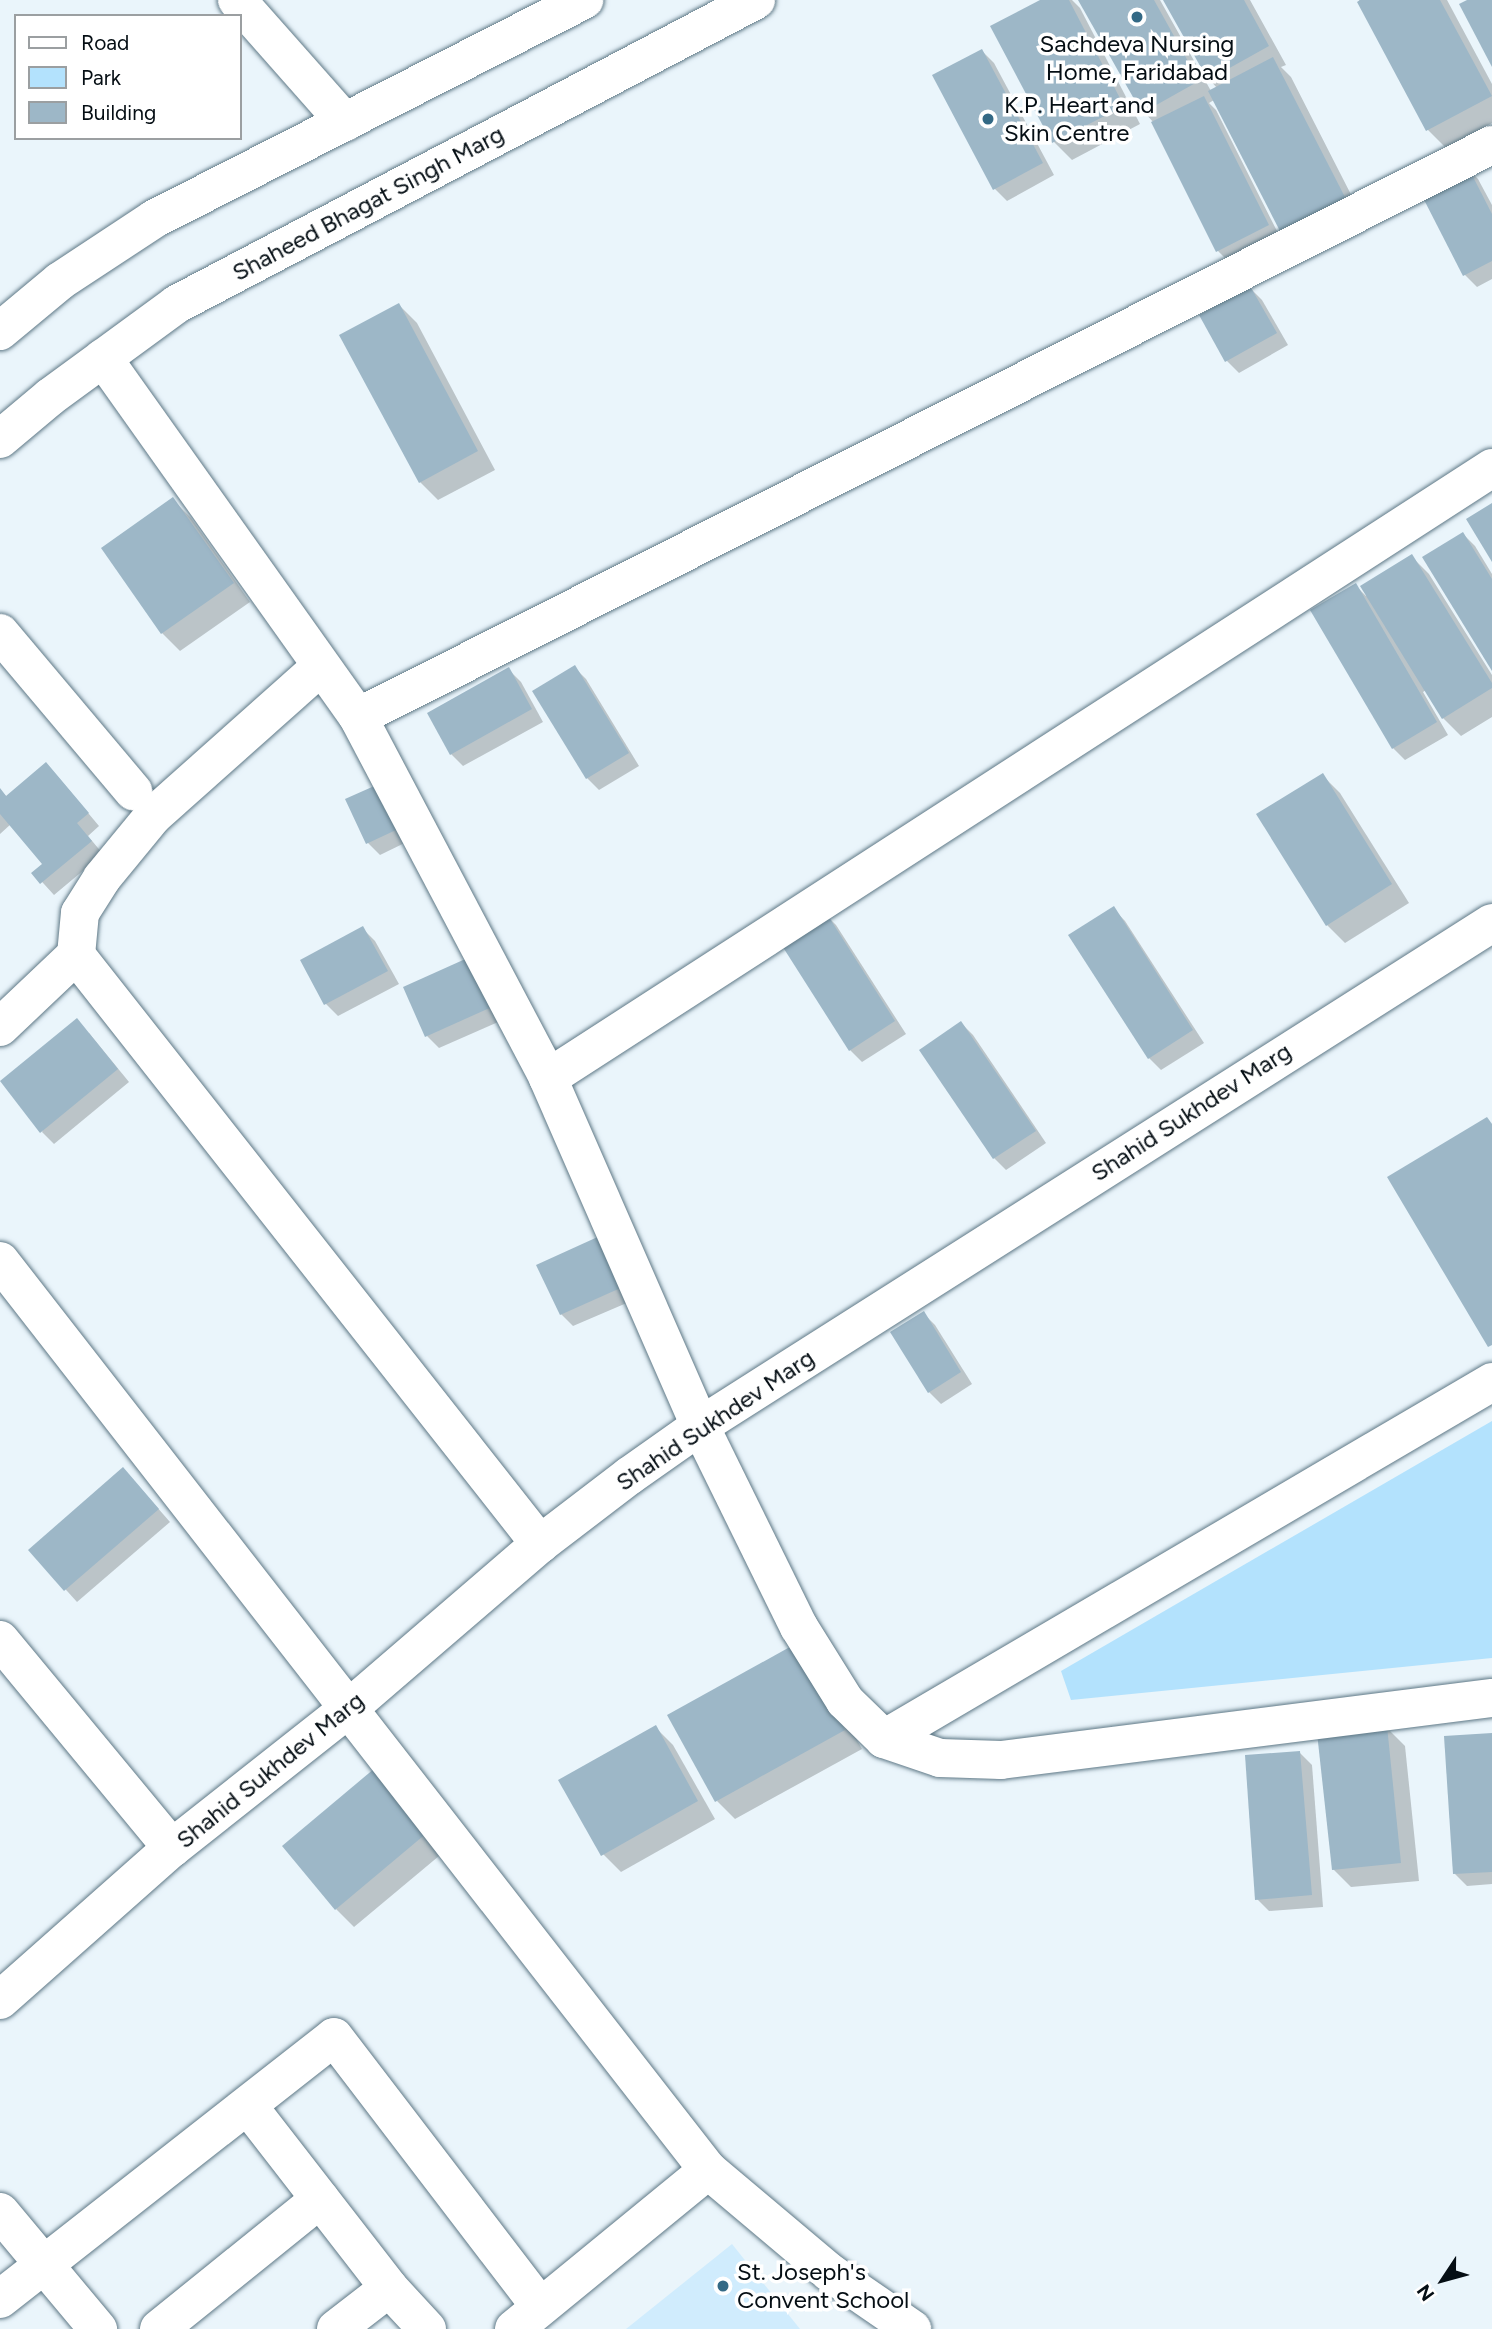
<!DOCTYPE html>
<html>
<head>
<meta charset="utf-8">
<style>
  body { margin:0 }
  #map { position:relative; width:1492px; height:2329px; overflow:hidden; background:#eaf5fb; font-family:Figtree,sans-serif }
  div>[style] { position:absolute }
  .built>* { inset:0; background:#d0ecfd }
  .green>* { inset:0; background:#b3e2fd }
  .shadow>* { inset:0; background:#0003 }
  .building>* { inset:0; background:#9db7c7 }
  .roads { filter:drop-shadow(0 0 2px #5e7886) drop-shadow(0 0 2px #5e7886) }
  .minor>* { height:38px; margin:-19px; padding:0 19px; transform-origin:19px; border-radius:19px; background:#fff }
  .dots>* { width:19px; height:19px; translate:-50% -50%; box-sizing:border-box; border:4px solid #fff; border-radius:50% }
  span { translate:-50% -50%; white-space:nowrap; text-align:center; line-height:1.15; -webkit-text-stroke:7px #fff; paint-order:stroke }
  .poi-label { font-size:24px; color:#050e14 }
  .left { translate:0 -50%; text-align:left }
  .street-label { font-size:24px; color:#050e14 }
  .legend { position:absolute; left:14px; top:14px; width:228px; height:126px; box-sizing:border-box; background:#fff; border:2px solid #9b9fa1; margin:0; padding:9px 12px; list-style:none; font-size:21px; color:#050e14 }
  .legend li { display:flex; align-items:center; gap:14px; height:35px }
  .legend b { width:35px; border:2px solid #9b9fa1 }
  .north { position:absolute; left:1408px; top:2245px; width:70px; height:70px; -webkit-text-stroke:5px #fff; paint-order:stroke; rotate:234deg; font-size:19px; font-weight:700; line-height:28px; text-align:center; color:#050e14 }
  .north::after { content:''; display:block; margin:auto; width:24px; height:32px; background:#050e14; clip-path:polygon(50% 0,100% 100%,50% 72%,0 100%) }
</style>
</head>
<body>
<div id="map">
  <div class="built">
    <i style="clip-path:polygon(732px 2244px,800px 2329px,626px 2329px)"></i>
  </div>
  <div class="green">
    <i style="clip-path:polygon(1492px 1421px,1492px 1658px,1071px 1700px,1061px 1671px)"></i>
  </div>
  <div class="shadow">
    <i style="clip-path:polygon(1043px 0,1072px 0,1080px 8px,1140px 124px,1072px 160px,1054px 142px)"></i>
    <i style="clip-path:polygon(1080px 0,1160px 0,1211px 91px,1217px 88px,1209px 79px,1165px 0,1250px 0,1286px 65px,1281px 67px,1291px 77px,1364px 220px,1214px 100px,1209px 103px,1216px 110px,1280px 237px,1230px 263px,1218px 251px,1154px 123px,1144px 112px)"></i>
    <i style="clip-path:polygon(1359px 0,1447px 0,1492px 84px,1492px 123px,1446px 148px,1428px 130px)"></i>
    <i style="clip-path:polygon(982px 51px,994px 63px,1054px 175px,1007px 201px,995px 189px)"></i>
    <i style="clip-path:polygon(1466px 167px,1478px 179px,1492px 205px,1492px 279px,1477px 287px,1465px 275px,1421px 191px)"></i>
    <i style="clip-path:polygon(1250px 288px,1262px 300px,1288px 345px,1239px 373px,1227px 361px)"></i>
    <i style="clip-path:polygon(399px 305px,417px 323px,495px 470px,438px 500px,420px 482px)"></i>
    <i style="clip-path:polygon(173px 500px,191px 518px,250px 602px,180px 651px,162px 633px)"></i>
    <i style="clip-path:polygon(1463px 534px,1475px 546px,1492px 574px,1492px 668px)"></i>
    <i style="clip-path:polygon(1411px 556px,1429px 574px,1492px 675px,1492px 717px,1461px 736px,1443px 718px,1426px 690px,1423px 692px,1448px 735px,1405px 760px,1393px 748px,1355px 585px,1366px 596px)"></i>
    <i style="clip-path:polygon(574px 667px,586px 679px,639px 766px,599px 790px,587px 778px,534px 691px)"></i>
    <i style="clip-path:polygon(509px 670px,521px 682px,543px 722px,463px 766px,451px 754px)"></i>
    <i style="clip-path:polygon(1322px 775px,1340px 793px,1409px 903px,1345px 943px,1327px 925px)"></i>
    <i style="clip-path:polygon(58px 777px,99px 826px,88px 836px,103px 854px,54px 895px,34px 873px,45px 865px,11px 824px,0 834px,0 789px,7px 797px)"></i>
    <i style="clip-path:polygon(347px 800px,421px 835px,380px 855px,368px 843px)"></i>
    <i style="clip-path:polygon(1113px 908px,1125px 921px,1204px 1043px,1161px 1070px,1149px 1058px)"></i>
    <i style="clip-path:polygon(824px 913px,836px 925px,906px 1034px,862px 1062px,850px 1050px)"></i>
    <i style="clip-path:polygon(363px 929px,375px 941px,399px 984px,338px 1016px,326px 1004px,303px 961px)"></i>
    <i style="clip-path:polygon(471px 958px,505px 1019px,439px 1048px,427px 1036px)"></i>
    <i style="clip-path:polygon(961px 1023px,973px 1035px,1046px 1143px,1006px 1170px,994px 1158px)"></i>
    <i style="clip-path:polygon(89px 1033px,129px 1082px,54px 1144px,42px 1132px)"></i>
    <i style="clip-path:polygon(613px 1249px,636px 1299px,573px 1326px,561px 1314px)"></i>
    <i style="clip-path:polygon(923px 1313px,935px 1325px,972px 1384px,941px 1404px,929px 1392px)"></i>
    <i style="clip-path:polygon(135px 1482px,170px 1522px,77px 1602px,30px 1550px)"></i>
    <i style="clip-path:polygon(815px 1664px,862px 1749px,735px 1819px,717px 1801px)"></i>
    <i style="clip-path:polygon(655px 1727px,673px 1745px,715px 1819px,621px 1872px,603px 1854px)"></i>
    <i style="clip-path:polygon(1387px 1728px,1405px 1746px,1419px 1881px,1351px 1887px,1333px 1869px)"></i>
    <i style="clip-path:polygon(1492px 1735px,1492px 1884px,1467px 1886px,1455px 1874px)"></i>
    <i style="clip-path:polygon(1300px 1753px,1312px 1765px,1323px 1907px,1269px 1911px,1257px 1899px)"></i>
    <i style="clip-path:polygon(393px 1789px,445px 1851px,354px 1927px,336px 1909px)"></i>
  </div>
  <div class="building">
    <i style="clip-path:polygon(1040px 0,1069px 0,1124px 106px,1052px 143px,990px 26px)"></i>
    <i style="clip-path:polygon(1078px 0,1154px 0,1199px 81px,1142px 113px)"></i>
    <i style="clip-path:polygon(1163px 0,1244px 0,1269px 46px,1208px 80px)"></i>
    <i style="clip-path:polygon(1360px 0,1440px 0,1492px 96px,1426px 131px,1357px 2px)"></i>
    <i style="clip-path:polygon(1467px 0,1492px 0,1492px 67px,1459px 4px)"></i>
    <i style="clip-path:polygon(982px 49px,1043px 163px,993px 190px,932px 75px)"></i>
    <i style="clip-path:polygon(1273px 57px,1347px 201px,1282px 235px,1208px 91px)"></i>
    <i style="clip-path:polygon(1204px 96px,1269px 225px,1216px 252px,1151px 122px)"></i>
    <i style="clip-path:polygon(1467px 165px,1492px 214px,1492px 261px,1463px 276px,1419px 190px)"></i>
    <i style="clip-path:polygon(1250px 286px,1277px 333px,1225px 362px,1199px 315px)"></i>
    <i style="clip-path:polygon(399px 303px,478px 451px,419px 483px,339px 335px)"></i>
    <i style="clip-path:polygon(173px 497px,234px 583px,161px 634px,101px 548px)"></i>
    <i style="clip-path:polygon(1492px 503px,1492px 562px,1466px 519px)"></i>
    <i style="clip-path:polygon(1463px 532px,1492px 579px,1492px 671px,1422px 557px)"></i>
    <i style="clip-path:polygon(1412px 554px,1492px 683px,1492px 688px,1442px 719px,1360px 586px)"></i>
    <i style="clip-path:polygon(1356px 583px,1437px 722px,1392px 749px,1310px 610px)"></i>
    <i style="clip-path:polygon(575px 665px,629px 753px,586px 779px,532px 691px)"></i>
    <i style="clip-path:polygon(509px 667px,532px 709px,450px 755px,427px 713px)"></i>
    <i style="clip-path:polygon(46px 762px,89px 813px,77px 823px,92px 841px,40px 884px,31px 873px,42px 864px,0 814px,0 788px,6px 796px)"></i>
    <i style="clip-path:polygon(1323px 773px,1392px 884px,1326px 926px,1256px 814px)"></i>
    <i style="clip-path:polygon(390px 779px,411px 823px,366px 844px,345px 799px)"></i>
    <i style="clip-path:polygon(1114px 906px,1193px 1030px,1148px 1059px,1068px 935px)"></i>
    <i style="clip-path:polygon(825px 911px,895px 1021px,849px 1051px,779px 941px)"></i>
    <i style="clip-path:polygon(363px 926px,388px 971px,324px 1005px,300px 960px)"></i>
    <i style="clip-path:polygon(472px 956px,494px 1006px,425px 1037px,403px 987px)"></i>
    <i style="clip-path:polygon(77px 1018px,118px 1069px,40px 1133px,0 1081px)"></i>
    <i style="clip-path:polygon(961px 1021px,1036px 1131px,993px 1159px,919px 1050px)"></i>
    <i style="clip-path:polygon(1487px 1117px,1492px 1124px,1492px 1345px,1488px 1347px,1387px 1177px)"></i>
    <i style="clip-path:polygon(602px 1235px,625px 1286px,560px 1315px,536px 1265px)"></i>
    <i style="clip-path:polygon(924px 1311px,961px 1372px,928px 1393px,890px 1332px)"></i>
    <i style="clip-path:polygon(123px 1467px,159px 1509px,64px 1591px,28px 1550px)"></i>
    <i style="clip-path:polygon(797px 1643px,845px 1730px,715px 1802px,667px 1715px)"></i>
    <i style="clip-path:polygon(656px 1725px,698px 1801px,601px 1856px,558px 1780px)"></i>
    <i style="clip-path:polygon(1387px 1726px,1401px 1863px,1332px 1870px,1317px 1733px)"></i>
    <i style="clip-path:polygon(1492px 1733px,1492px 1872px,1453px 1874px,1444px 1736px)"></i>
    <i style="clip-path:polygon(1300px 1751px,1312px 1895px,1255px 1900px,1245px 1755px)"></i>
    <i style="clip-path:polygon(375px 1768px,428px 1832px,335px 1910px,282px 1846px)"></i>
  </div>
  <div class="roads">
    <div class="minor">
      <i style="left:237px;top:0;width:163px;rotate:48.5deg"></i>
      <i style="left:0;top:331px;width:78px;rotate:-39.8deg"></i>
      <i style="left:60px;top:281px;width:113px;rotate:-33.4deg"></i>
      <i style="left:154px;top:219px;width:483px;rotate:-27deg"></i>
      <i style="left:103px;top:358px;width:440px;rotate:54.6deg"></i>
      <i style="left:358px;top:717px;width:408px;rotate:62.2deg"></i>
      <i style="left:548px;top:1078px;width:380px;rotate:66.4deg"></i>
      <i style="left:700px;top:1426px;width:224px;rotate:63.8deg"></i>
      <i style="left:799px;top:1627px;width:87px;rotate:58.1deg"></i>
      <i style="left:845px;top:1701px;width:54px;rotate:44.3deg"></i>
      <i style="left:884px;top:1739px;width:59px;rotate:18.7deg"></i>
      <i style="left:940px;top:1758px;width:61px;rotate:1.9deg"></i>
      <i style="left:1001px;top:1760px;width:495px;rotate:-7.2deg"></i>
      <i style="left:0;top:439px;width:65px;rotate:-40deg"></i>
      <i style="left:50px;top:397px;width:157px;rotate:-36.2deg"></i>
      <i style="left:177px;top:304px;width:654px;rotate:-27.7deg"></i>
      <i style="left:0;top:633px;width:207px;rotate:49.9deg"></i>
      <i style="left:358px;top:717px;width:1270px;rotate:-26.77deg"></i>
      <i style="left:76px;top:955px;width:750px;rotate:51.77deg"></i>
      <i style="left:0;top:1027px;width:105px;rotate:-43.5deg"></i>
      <i style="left:76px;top:955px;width:42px;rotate:-84.6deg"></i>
      <i style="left:80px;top:913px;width:41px;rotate:-57.8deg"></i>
      <i style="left:102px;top:878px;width:80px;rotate:-50.6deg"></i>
      <i style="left:153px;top:816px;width:224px;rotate:-41.7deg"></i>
      <i style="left:548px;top:1078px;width:1124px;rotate:-32.87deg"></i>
      <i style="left:0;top:1261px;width:1152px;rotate:52.09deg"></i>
      <i style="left:708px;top:2170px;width:158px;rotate:40.1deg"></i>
      <i style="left:829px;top:2272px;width:101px;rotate:34.5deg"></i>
      <i style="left:0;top:1640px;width:270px;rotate:50.4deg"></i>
      <i style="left:884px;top:1739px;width:705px;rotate:-30.42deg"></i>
      <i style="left:0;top:2000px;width:230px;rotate:-41.5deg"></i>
      <i style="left:172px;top:1848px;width:224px;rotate:-38.3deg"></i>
      <i style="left:348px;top:1709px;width:253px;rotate:-40.7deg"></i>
      <i style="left:540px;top:1544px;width:112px;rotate:-37.4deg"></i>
      <i style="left:629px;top:1476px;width:87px;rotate:-35.2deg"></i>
      <i style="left:700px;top:1426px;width:938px;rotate:-32.42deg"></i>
      <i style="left:248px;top:2106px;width:230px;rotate:52.2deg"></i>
      <i style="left:389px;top:2288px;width:56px;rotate:47.2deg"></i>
      <i style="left:0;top:2212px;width:153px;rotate:50.1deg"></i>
      <i style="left:0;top:2299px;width:424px;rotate:-38.1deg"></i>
      <i style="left:334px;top:2037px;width:339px;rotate:52.6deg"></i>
      <i style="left:159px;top:2329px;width:207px;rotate:-38.9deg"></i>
      <i style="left:336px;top:2329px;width:67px;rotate:-37.7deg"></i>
      <i style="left:514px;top:2329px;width:251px;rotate:-39.3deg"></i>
    </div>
  </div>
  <div class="dots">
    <i style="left:1137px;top:17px;background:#336985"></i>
    <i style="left:988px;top:119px;background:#336985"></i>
    <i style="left:723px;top:2286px;background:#336985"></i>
  </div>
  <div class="poi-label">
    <span style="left:1137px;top:58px">Sachdeva Nursing<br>Home, Faridabad</span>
    <span class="left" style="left:1004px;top:119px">K.P. Heart and<br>Skin Centre</span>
    <span class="left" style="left:737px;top:2286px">St. Joseph's<br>Convent School</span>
  </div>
  <div class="street-label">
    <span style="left:368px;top:203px;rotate:-28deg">Shaheed Bhagat Singh Marg</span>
    <span style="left:1191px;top:1112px;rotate:-33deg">Shahid Sukhdev Marg</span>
    <span style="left:715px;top:1420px;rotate:-34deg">Shahid Sukhdev Marg</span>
    <span style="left:270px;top:1770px;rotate:-39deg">Shahid Sukhdev Marg</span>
  </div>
  <ul class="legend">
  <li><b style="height:9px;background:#fff"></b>Road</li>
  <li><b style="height:19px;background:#b3e2fd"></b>Park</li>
  <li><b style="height:19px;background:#9db7c7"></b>Building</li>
  </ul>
  <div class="north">N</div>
</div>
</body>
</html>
